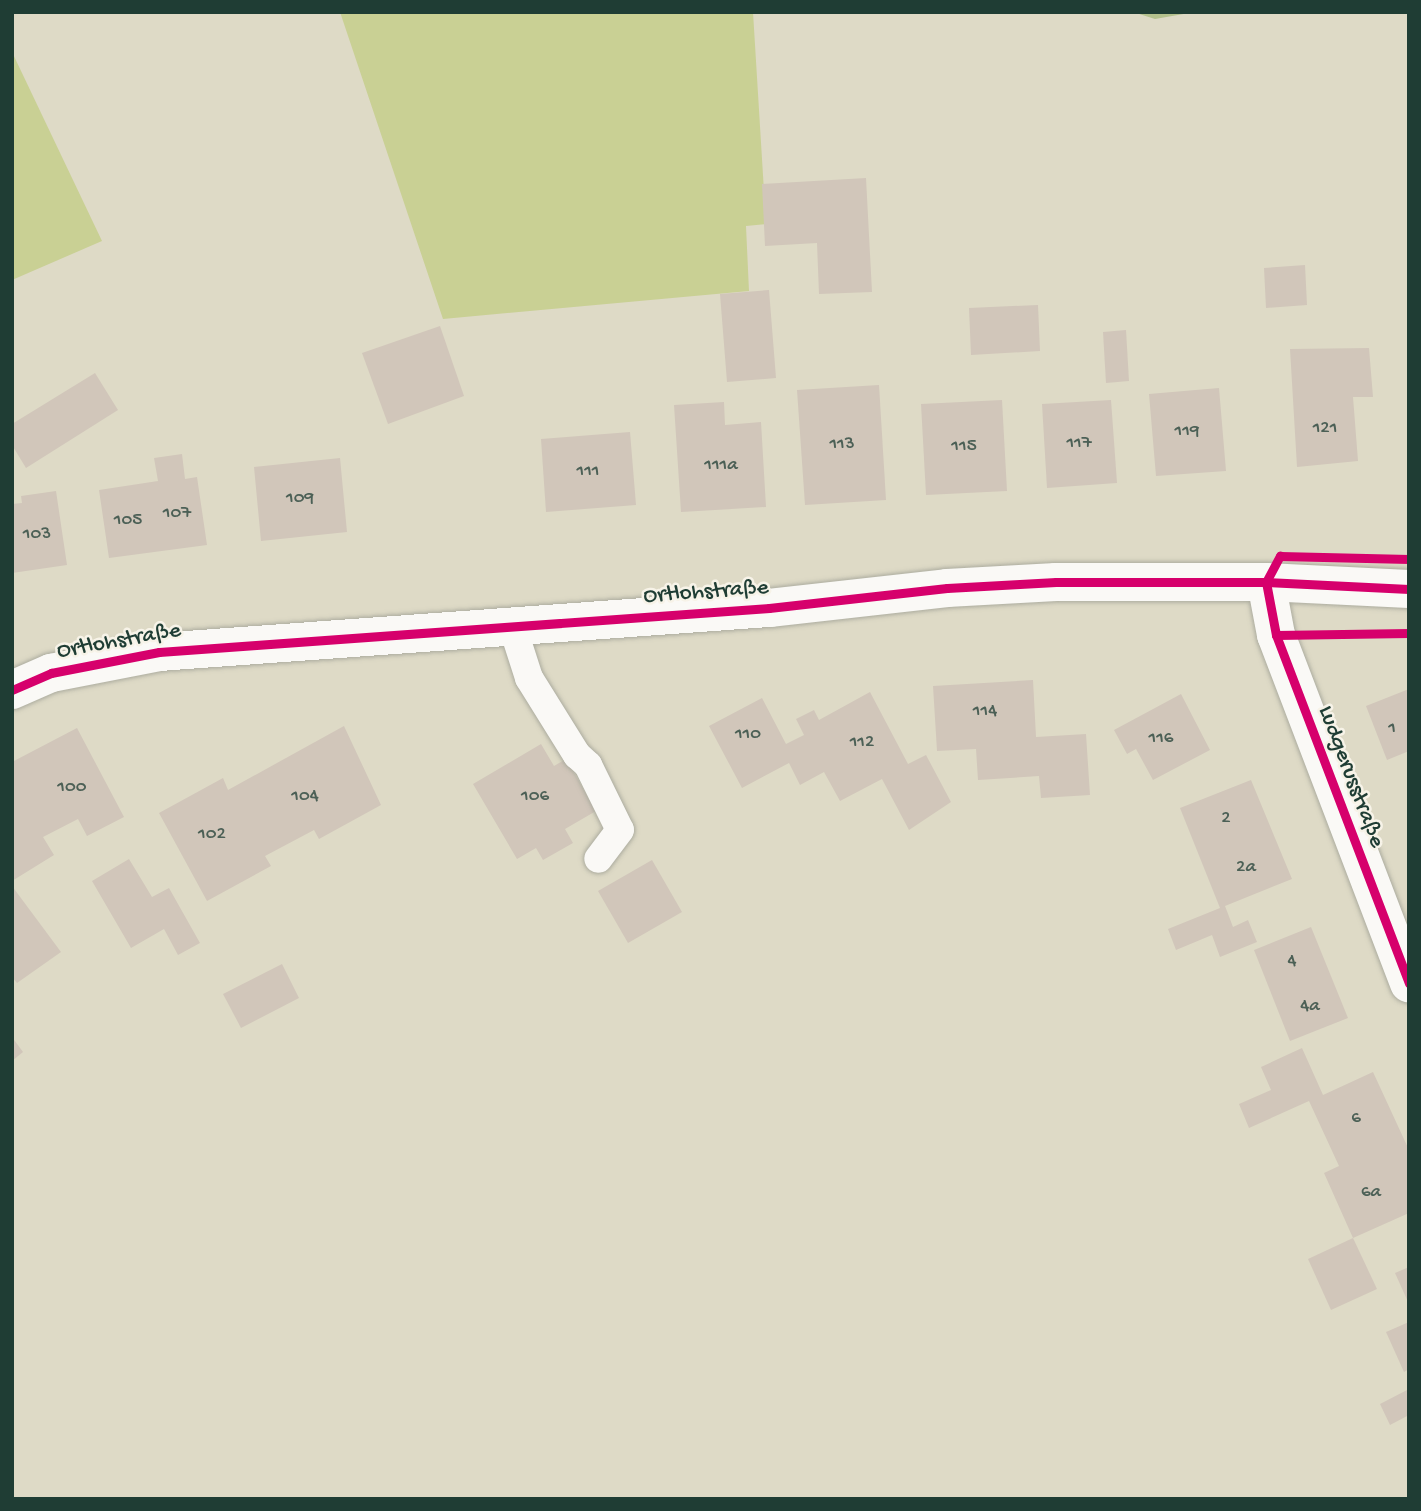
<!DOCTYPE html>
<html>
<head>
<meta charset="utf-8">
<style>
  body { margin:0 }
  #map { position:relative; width:1421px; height:1511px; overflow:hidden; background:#dedac6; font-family:"Gochi Hand",sans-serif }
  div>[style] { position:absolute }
  .green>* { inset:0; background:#c9d094 }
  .forest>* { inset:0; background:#b4c18d }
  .building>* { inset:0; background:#d1c6ba }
  .roads { filter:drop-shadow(0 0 2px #acac9f) drop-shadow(0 0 2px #acac9f) }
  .lane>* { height:28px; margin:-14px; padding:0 14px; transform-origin:14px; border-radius:14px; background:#faf9f6 }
  .street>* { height:38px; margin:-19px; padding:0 19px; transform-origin:19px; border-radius:19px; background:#faf9f6 }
  .cycleway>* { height:9px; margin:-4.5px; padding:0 4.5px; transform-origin:4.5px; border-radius:4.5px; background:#d6006c }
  span { translate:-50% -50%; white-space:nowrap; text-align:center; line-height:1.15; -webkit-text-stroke:5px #f7f3e8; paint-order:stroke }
  .number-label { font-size:19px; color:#4c6056 }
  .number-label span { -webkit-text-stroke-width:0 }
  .street-label { font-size:23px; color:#1f3d34 }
  .frame { position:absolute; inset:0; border:14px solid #1f3d34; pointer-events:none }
</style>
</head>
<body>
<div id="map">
  <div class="green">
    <i style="clip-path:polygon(340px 12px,753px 12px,766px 224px,746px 226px,749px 291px,443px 319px)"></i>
    <i style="clip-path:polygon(12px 52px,102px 241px,12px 280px)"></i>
  </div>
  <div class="forest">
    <i style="clip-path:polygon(1133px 12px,1195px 12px,1155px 19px)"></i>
  </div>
  <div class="building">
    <i style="clip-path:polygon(866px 178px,872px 292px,819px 294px,817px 243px,765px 246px,762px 184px)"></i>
    <i style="clip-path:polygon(1305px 265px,1307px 305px,1266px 308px,1264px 268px)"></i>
    <i style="clip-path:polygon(769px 290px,776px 378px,727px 382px,720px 294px)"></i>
    <i style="clip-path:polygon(1038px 305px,1040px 351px,971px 355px,969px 308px)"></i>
    <i style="clip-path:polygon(440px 326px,464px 396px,388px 424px,362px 353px)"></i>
    <i style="clip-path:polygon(1126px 330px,1129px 381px,1106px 383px,1103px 332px)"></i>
    <i style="clip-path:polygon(1369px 348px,1373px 397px,1353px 397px,1358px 461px,1297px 467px,1290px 349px)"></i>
    <i style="clip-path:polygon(95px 373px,118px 410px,26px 468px,12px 445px,12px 424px)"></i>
    <i style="clip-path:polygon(879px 385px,886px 500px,805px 505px,797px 390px)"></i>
    <i style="clip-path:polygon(1219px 388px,1226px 471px,1156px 476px,1149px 394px)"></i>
    <i style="clip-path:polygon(1002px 400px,1007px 491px,926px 495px,921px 404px)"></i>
    <i style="clip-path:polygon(1111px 400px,1117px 483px,1047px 488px,1042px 404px)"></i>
    <i style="clip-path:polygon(724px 402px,725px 425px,761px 422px,766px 507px,681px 512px,674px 405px)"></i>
    <i style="clip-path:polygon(630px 432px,636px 505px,546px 512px,541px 439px)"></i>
    <i style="clip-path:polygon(182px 454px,185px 479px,197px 477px,207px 545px,109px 558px,99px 490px,158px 481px,154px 458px)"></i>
    <i style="clip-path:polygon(340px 458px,347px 532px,261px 541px,254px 467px)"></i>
    <i style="clip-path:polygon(56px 491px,67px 565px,12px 573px,12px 504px,22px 503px,21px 496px)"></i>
    <i style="clip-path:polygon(1033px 680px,1036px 737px,1086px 734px,1090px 795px,1041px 798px,1039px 776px,978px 780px,976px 749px,937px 751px,933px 686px)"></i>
    <i style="clip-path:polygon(1409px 689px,1409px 751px,1387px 760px,1366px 706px)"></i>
    <i style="clip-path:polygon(870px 692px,908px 764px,926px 755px,951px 802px,909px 830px,882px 779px,840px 801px,824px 772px,800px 785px,789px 763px,742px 788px,709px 726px,762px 698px,786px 744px,804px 735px,796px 719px,814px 710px,819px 720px)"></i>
    <i style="clip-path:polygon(1181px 694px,1210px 750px,1153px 780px,1136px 749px,1127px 754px,1114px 730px)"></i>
    <i style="clip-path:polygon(344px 726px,381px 805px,319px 839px,314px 830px,265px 856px,271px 866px,207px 901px,159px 813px,223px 778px,228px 790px)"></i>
    <i style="clip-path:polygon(77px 728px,124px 817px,87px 836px,78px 819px,43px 837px,54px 855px,12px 881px,12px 762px)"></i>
    <i style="clip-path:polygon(541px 744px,554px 766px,566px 759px,596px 811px,565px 829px,573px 843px,543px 860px,536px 848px,517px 859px,473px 784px)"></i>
    <i style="clip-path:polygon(1251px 780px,1292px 879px,1225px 906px,1233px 927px,1248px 920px,1257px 942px,1220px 957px,1212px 935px,1176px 950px,1168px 929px,1220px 908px,1180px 808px)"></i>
    <i style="clip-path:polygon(129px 859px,152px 897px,169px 888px,200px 943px,178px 955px,164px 929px,131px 948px,92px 881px)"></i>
    <i style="clip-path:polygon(652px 860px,682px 912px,628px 943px,598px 891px)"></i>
    <i style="clip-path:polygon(12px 886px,61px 952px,17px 983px,12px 977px)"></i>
    <i style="clip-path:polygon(1311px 927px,1348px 1018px,1290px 1041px,1254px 950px)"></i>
    <i style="clip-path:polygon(282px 964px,299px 998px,241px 1028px,223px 994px)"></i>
    <i style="clip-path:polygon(12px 1037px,23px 1052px,12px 1061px)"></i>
    <i style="clip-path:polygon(1302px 1048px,1323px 1095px,1373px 1072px,1409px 1150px,1409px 1213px,1353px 1238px,1324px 1173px,1339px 1166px,1309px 1101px,1249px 1128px,1239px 1104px,1271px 1090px,1261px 1067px)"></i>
    <i style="clip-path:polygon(1353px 1238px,1377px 1289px,1331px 1310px,1308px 1259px)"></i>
    <i style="clip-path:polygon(1409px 1267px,1409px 1304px,1395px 1273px)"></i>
    <i style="clip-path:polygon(1409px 1322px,1409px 1369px,1404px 1372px,1386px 1332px)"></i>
    <i style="clip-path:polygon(1409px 1389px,1409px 1415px,1390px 1425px,1380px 1404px)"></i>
  </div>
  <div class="roads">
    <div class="lane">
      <i style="left:512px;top:625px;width:56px;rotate:72.2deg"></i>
      <i style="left:529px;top:678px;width:91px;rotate:58.1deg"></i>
      <i style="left:577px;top:755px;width:15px;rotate:42deg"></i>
      <i style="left:588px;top:765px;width:72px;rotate:63.8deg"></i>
      <i style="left:620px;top:830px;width:36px;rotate:127deg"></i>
    </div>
    <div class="street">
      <i style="left:1266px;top:582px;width:54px;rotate:79.3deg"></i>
      <i style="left:1276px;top:635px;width:373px;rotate:69.1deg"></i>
      <i style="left:12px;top:690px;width:43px;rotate:-23.6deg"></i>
      <i style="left:51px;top:673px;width:110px;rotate:-11deg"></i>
      <i style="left:159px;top:652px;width:612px;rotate:-4.13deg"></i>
      <i style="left:769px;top:608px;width:179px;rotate:-6.4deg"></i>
      <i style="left:947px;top:588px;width:109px;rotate:-3.2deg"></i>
      <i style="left:1056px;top:582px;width:210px"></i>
      <i style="left:1266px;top:582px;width:143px;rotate:2.8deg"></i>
    </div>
  </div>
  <div class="cycleway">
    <i style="left:1266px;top:582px;width:54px;rotate:79.3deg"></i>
    <i style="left:1276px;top:635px;width:373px;rotate:69.1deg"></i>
    <i style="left:1266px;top:582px;width:30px;rotate:-62deg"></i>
    <i style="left:1280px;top:556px;width:129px;rotate:1.3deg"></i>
    <i style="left:1276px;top:635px;width:133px;rotate:-0.9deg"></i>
    <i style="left:12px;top:690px;width:43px;rotate:-23.6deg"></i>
    <i style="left:51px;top:673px;width:110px;rotate:-11deg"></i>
    <i style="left:159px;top:652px;width:612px;rotate:-4.13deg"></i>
    <i style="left:769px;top:608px;width:179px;rotate:-6.4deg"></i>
    <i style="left:947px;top:588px;width:109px;rotate:-3.2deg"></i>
    <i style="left:1056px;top:582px;width:210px"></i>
    <i style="left:1266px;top:582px;width:143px;rotate:2.8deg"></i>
  </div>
  <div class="number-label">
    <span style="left:1325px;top:429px">121</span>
    <span style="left:1187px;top:432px">119</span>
    <span style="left:1079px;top:444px">117</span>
    <span style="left:842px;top:445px">113</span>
    <span style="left:964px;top:447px">115</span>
    <span style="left:721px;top:466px">111a</span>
    <span style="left:588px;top:472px">111</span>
    <span style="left:300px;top:499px">109</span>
    <span style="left:177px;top:514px">107</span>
    <span style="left:128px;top:521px">105</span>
    <span style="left:37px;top:535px">103</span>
    <span style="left:985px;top:712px">114</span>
    <span style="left:1392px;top:729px">1</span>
    <span style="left:748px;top:735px">110</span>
    <span style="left:1161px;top:739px">116</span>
    <span style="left:862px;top:743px">112</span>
    <span style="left:72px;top:788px">100</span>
    <span style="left:305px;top:797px">104</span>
    <span style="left:535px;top:797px">106</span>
    <span style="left:1226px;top:819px">2</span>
    <span style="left:212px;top:835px">102</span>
    <span style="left:1246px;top:868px">2a</span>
    <span style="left:1292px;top:962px">4</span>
    <span style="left:1310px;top:1007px">4a</span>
    <span style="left:1356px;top:1119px">6</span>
    <span style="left:1371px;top:1193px">6a</span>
  </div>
  <div class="street-label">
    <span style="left:706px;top:593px;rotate:-4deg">Ortlohstraße</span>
    <span style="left:119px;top:642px;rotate:-10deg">Ortlohstraße</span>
    <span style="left:1350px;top:777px;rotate:69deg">Ludgerusstraße</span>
  </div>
  <div class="frame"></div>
</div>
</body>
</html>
